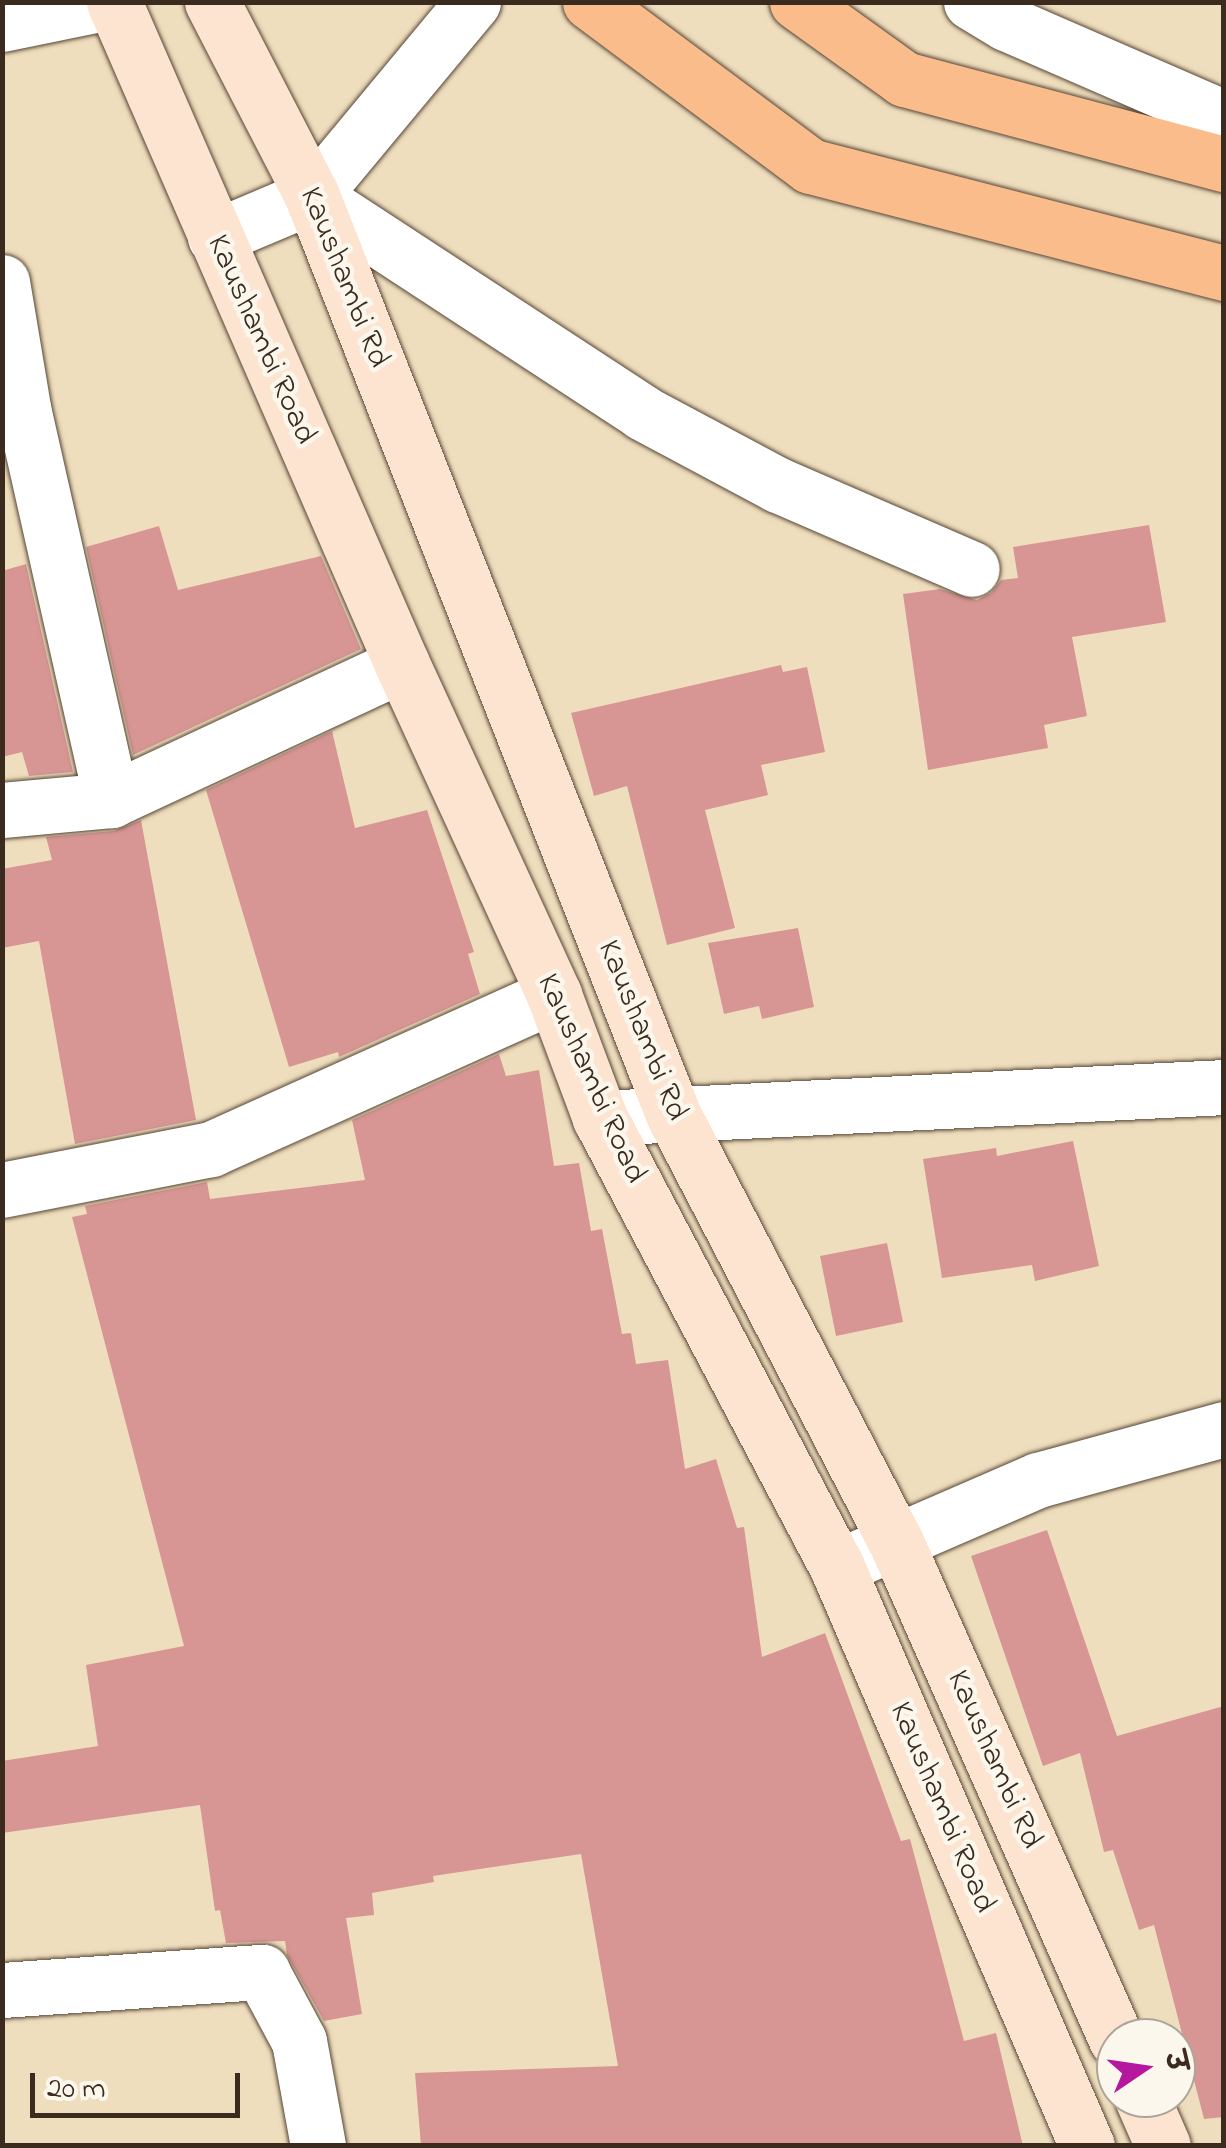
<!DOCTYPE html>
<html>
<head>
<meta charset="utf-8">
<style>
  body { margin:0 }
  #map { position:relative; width:1226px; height:2148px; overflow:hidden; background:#efdebd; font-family:"Indie Flower","Playpen Sans Deva",sans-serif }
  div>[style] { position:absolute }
  .building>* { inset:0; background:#d79694 }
  .roads { filter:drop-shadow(0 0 2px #564536) drop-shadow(0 0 2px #564536) }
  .minor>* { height:55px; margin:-27.5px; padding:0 27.5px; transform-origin:27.5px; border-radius:27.5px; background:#fff }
  .tertiary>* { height:55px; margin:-27.5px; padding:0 27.5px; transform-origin:27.5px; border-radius:27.5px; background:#fff }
  .secondary>* { height:55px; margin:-27.5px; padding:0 27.5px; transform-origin:27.5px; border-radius:27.5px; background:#fde4d1 }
  .primary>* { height:55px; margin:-27.5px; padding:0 27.5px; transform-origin:27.5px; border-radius:27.5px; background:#fabc8b }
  span { translate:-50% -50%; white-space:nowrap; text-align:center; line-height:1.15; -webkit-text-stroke:9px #fbf7ec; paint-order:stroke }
  .street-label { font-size:32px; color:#3b2a1e }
  .frame { position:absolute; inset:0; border:5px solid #3b2a1e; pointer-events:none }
  .north { position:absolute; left:1096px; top:2018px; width:100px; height:100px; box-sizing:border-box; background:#fbf7ec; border:2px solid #aea59a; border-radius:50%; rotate:77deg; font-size:28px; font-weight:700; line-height:40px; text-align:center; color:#3b2a1e }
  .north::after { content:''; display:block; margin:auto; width:35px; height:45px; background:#b5179e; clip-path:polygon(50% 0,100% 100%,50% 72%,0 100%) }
  .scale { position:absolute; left:30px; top:2073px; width:210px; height:45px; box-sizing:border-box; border:5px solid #3b2a1e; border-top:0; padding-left:12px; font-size:30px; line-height:35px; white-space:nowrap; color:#3b2a1e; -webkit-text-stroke:8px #fbf7ec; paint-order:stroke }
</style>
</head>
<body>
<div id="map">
  <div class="building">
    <i style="clip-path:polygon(1149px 525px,1166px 622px,1072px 637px,1087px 716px,1044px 725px,1048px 748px,928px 770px,903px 594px,940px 589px,977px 600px,991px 593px,1001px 580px,1018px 578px,1013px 547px)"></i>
    <i style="clip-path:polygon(159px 526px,178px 590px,321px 556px,361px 649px,133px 755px,86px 547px)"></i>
    <i style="clip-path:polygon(26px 564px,73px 772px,29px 776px,22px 752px,2px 757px,2px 571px)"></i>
    <i style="clip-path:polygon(781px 665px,783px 672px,807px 667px,825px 752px,761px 765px,768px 795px,705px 810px,735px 928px,667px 945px,627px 786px,594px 796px,571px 713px)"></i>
    <i style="clip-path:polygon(332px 731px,355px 828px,427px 810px,474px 952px,468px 954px,480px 994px,339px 1057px,338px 1052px,289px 1067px,206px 790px)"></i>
    <i style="clip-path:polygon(141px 820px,196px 1120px,75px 1144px,39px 941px,2px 948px,2px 869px,52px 860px,46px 837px,114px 831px)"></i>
    <i style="clip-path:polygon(798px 928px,814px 1007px,762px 1019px,759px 1006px,724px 1014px,708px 943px)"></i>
    <i style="clip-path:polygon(499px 1054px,506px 1076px,539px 1070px,554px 1166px,579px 1163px,591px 1231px,602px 1229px,622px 1334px,631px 1333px,636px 1364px,668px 1360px,685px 1469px,716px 1459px,737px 1528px,744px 1527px,762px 1657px,825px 1633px,901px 1841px,910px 1839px,964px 2041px,996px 2033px,1023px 2146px,421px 2146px,415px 2073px,618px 2066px,581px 1854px,433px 1876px,434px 1882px,372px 1893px,374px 1915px,346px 1918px,362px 2014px,324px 2021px,287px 1955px,285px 1941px,226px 1943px,220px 1910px,215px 1911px,200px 1805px,2px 1833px,2px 1761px,98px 1746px,86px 1665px,184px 1646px,72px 1217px,87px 1214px,85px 1206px,207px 1182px,210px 1199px,365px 1180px,352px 1120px)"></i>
    <i style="clip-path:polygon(1073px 1141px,1099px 1266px,1035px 1281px,1032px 1265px,942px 1278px,923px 1159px,996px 1148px,997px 1156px)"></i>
    <i style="clip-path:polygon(887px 1243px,903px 1322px,836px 1336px,820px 1256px)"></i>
    <i style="clip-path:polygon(1047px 1530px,1117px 1736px,1224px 1706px,1224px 2117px,1204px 2119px,1154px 1925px,1139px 1930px,1113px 1850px,1104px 1852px,1080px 1753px,1043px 1766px,971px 1556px)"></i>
  </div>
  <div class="roads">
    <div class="minor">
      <i style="left:971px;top:2px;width:41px;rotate:31deg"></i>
      <i style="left:1006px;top:23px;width:238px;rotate:23.5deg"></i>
      <i style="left:2px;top:24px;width:109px;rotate:-11.6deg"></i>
      <i style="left:312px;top:196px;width:396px;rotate:33.2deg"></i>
      <i style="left:643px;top:413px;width:153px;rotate:28.1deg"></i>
      <i style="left:778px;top:485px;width:211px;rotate:23.4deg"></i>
      <i style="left:2px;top:282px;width:128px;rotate:80.5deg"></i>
      <i style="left:23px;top:408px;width:402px;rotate:77.3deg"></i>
      <i style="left:2px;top:810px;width:109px;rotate:-5.2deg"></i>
      <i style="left:111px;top:800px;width:321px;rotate:-25deg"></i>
      <i style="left:600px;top:1118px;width:625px;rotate:-2.84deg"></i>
      <i style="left:2px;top:1190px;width:213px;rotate:-11.1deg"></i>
      <i style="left:211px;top:1149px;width:376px;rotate:-24.2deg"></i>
      <i style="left:837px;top:1567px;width:219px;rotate:-23.4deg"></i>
      <i style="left:1038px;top:1480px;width:193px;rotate:-15.3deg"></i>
      <i style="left:2px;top:1990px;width:261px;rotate:-4deg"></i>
      <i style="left:262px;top:1972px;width:78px;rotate:61.8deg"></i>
      <i style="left:299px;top:2041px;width:107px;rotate:79.7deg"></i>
    </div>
    <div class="tertiary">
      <i style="left:215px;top:237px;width:105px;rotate:-22.9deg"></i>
      <i style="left:312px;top:196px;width:252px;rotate:-50.3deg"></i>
    </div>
    <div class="secondary">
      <i style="left:114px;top:2px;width:722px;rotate:66.49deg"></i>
      <i style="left:402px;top:664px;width:364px;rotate:65.3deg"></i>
      <i style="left:554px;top:995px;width:131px;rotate:69.5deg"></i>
      <i style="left:600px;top:1118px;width:508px;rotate:62.17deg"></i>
      <i style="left:837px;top:1567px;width:631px;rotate:66.65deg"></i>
      <i style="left:212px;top:2px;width:218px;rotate:62.7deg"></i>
      <i style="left:312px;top:196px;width:986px;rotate:68.53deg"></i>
      <i style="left:673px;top:1114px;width:483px;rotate:62.5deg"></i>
      <i style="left:896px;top:1542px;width:544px;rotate:66.12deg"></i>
      <i style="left:1142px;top:2098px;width:52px;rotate:66.4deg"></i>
    </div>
    <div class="primary">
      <i style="left:590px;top:2px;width:274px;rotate:36.7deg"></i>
      <i style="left:810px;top:166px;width:428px;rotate:14.5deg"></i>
      <i style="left:797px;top:2px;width:132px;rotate:35.7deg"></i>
      <i style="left:904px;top:79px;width:331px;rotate:14.9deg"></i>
    </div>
  </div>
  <div class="street-label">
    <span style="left:343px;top:278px;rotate:68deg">Kaushambi Rd</span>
    <span style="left:260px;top:340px;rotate:66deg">Kaushambi Road</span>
    <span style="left:641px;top:1031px;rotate:68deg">Kaushambi Rd</span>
    <span style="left:590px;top:1079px;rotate:66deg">Kaushambi Road</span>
    <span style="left:993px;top:1760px;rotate:66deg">Kaushambi Rd</span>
    <span style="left:941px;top:1808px;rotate:67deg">Kaushambi Road</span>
  </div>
  <div class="frame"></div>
  <div class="north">उ</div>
  <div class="scale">20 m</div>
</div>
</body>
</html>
